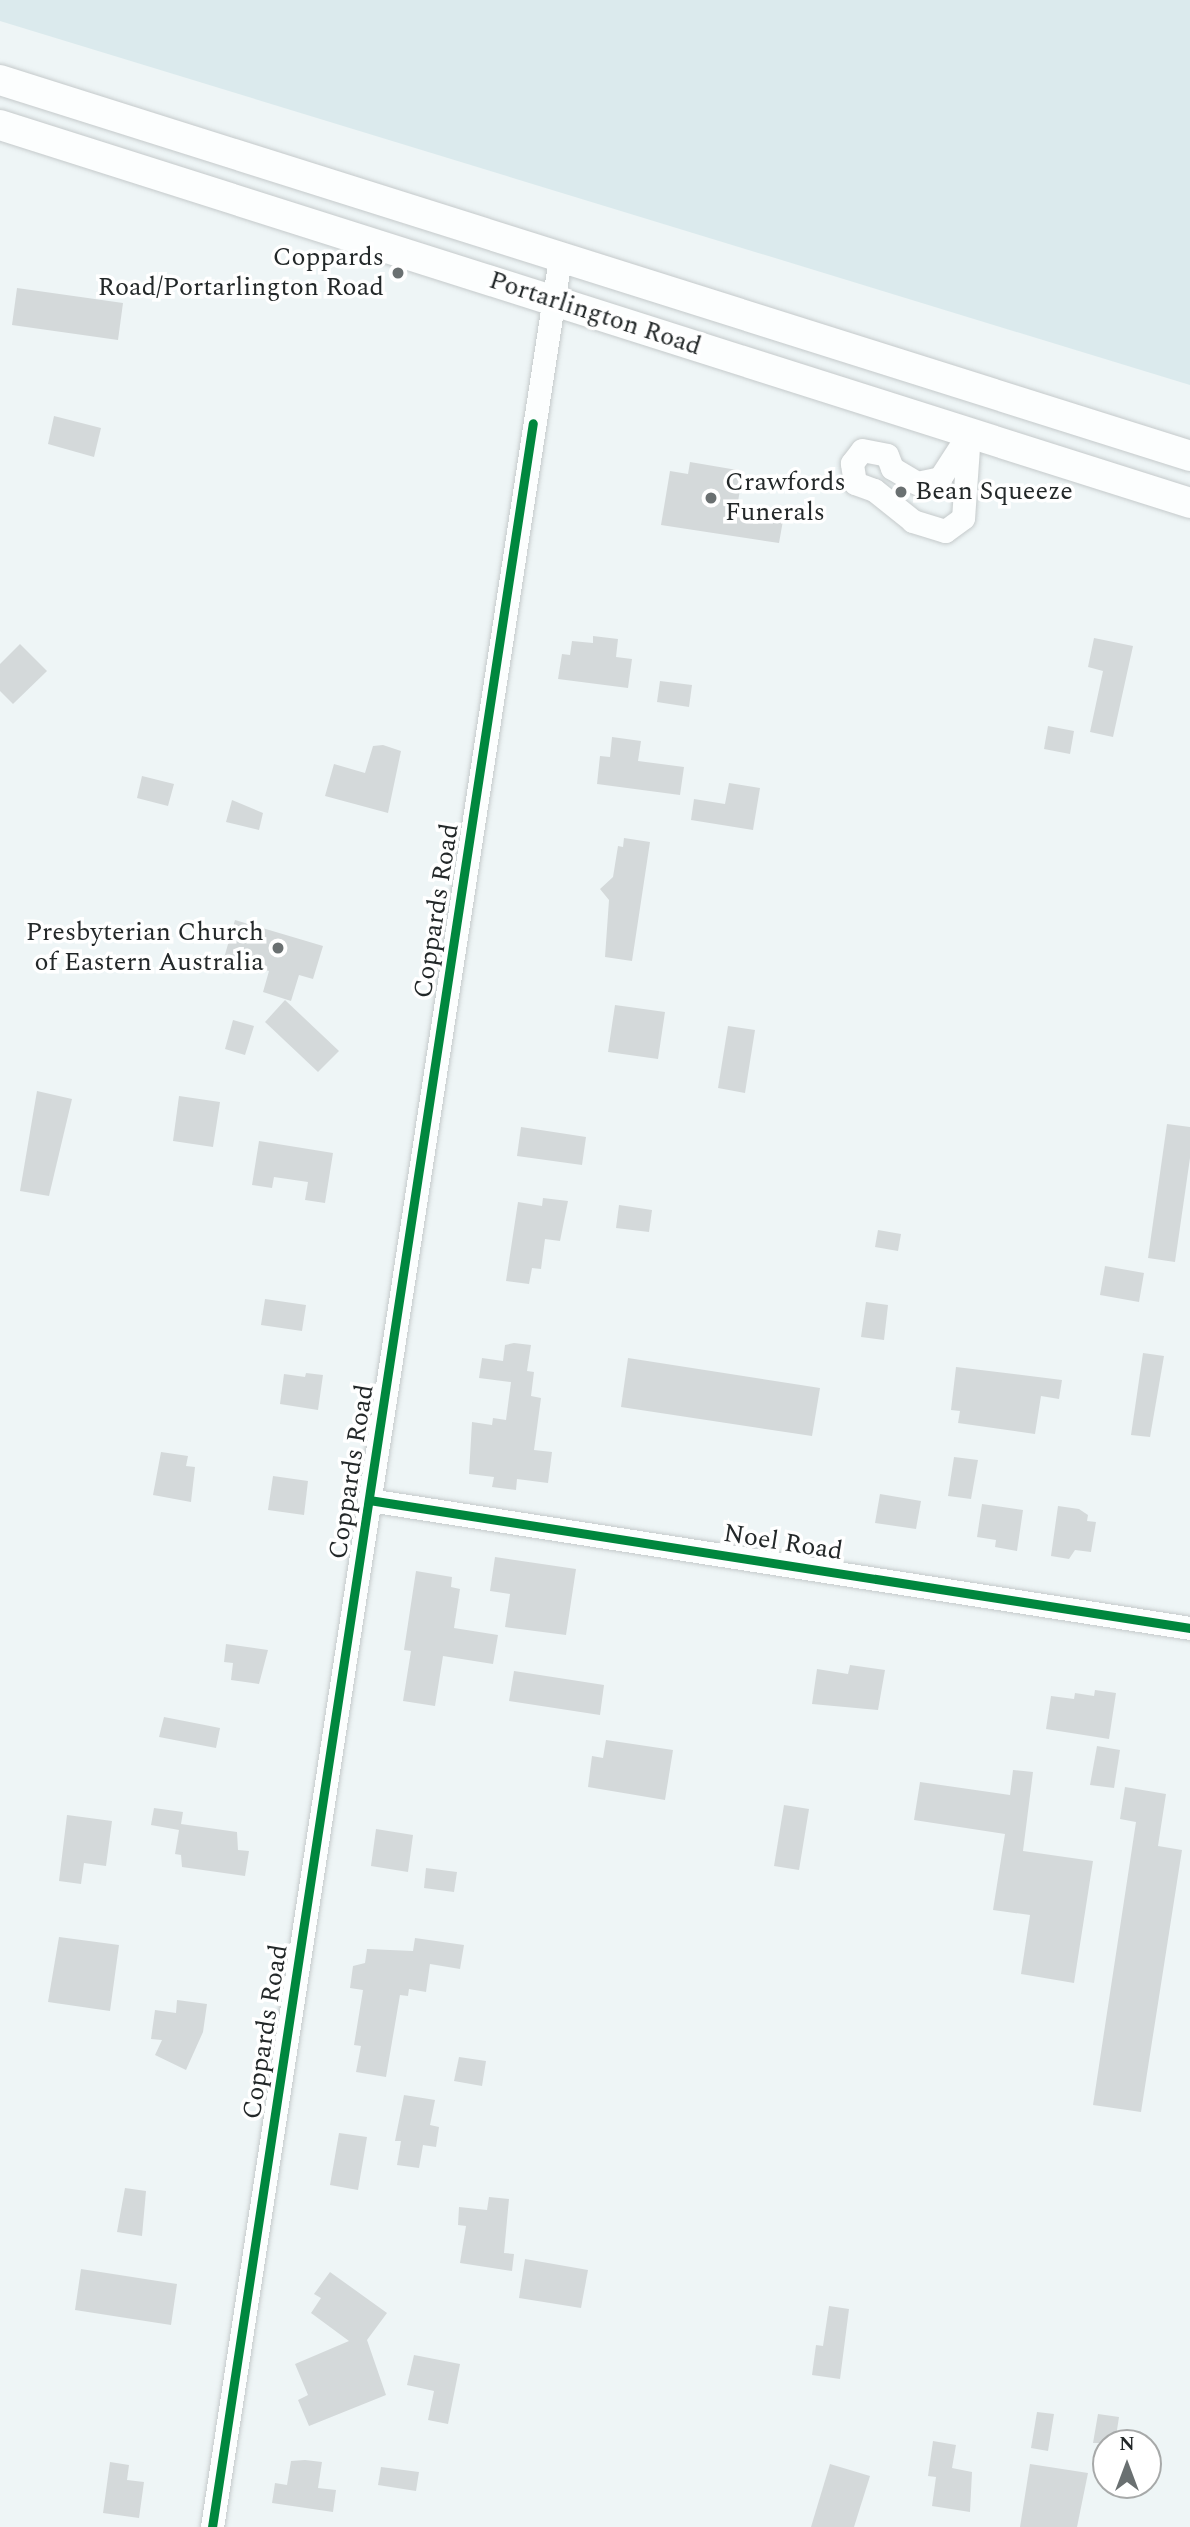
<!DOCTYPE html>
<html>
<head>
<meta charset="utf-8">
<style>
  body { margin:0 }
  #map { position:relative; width:1190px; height:2527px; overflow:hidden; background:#eef5f6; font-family:Spectral,serif }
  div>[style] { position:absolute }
  .built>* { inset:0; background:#dbeaed }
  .building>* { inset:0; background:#d4d9da }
  .roads { filter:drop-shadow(0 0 2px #c5cacb) drop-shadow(0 0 2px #c5cacb) }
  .minor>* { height:23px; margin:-11.5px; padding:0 11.5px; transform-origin:11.5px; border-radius:11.5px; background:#fcfefe }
  .major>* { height:30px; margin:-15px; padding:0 15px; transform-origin:15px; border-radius:15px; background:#fcfefe }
  .cycleway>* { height:9px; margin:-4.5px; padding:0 4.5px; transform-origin:4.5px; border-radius:4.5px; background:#00873e }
  .dots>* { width:19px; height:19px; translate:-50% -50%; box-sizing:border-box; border:4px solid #fff; border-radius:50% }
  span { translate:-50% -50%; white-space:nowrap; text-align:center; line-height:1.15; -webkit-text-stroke:7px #fff; paint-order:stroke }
  .poi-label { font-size:26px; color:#232829 }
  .right { translate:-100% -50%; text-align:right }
  .left { translate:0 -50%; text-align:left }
  .street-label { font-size:26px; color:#232829 }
  .north { position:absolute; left:1092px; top:2429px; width:70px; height:70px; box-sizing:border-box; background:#fff; border:2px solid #a7a9a9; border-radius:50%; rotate:0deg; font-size:19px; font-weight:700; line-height:28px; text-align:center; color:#232829 }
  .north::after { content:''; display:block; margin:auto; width:24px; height:32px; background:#6a7071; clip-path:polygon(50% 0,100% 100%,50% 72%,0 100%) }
</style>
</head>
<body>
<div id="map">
  <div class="built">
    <i style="clip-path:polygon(0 0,1190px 0,1190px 385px,0 21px)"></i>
  </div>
  <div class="building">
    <i style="clip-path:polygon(17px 288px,123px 303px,118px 340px,12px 325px)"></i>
    <i style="clip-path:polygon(54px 416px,101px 428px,94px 457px,48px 444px)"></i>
    <i style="clip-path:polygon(690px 462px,743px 471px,737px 508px,784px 515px,779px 543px,661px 525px,670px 471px,688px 474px)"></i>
    <i style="clip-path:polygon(593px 636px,618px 639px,616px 657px,632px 659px,628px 688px,558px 679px,562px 654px,570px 655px,572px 641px,593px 643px)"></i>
    <i style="clip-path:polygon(1094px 638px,1133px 646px,1113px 737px,1090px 732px,1103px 671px,1088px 667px)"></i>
    <i style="clip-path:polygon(20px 644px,47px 671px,13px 704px,0 691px,0 664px)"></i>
    <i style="clip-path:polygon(660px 681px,692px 685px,689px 707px,657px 702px)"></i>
    <i style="clip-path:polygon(1048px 726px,1074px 731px,1070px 754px,1044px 749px)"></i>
    <i style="clip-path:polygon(612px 737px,641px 741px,638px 761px,684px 767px,680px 795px,597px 784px,600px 756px,610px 757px)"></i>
    <i style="clip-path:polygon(383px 745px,401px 751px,388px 813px,325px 796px,334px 764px,365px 773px,373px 746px)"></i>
    <i style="clip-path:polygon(142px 776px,174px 784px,168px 806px,137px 798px)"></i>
    <i style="clip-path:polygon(729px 783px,760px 788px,753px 830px,691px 820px,694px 799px,725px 804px)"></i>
    <i style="clip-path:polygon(232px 800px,263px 813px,259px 830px,226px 822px)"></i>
    <i style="clip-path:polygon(624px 838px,650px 842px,632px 961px,605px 957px,609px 900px,600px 889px,613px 877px,618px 846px,623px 847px)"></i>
    <i style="clip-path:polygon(235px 920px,323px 946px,313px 979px,299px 975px,291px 1001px,263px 992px,269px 971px,224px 958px)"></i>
    <i style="clip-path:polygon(285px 1000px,339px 1051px,318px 1072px,265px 1022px)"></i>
    <i style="clip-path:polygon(615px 1005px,665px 1012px,658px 1059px,608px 1052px)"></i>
    <i style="clip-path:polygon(233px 1020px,254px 1026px,245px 1055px,225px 1049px)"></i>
    <i style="clip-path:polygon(728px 1026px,755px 1030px,745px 1093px,718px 1088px)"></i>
    <i style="clip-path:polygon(37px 1091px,72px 1099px,49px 1196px,20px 1191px)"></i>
    <i style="clip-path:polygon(179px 1096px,220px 1102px,213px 1147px,173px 1141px)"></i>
    <i style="clip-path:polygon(1167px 1124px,1190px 1127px,1190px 1158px,1175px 1262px,1148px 1258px)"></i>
    <i style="clip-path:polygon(521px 1127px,586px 1137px,582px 1165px,517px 1156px)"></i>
    <i style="clip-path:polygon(259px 1141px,333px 1153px,325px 1203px,305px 1200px,308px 1182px,274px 1177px,272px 1188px,252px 1185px)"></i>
    <i style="clip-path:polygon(543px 1198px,568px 1201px,560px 1241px,545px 1239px,541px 1269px,532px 1268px,529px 1284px,506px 1281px,518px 1202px,542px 1206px)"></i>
    <i style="clip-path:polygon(619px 1205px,652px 1210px,649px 1232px,616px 1228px)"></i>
    <i style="clip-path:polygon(878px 1230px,901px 1234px,898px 1251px,875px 1247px)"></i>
    <i style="clip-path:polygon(1105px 1266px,1144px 1273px,1139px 1302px,1100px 1295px)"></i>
    <i style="clip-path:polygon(265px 1299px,306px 1305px,302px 1331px,261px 1325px)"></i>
    <i style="clip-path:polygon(866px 1302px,888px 1305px,884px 1340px,861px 1337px)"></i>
    <i style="clip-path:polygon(514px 1343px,531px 1345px,527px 1371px,534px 1372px,531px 1396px,541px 1398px,534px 1450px,552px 1452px,548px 1483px,517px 1479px,516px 1490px,492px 1487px,494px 1477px,469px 1474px,472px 1422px,492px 1425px,493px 1418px,506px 1420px,511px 1382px,479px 1378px,482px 1358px,503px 1361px,505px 1345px)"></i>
    <i style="clip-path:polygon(1143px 1353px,1164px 1356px,1150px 1437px,1131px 1435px)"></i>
    <i style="clip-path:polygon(628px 1358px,820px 1388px,812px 1436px,621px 1407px)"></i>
    <i style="clip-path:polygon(956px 1367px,1062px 1380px,1059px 1399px,1041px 1396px,1035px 1434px,958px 1423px,960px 1411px,951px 1410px)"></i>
    <i style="clip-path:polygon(306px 1373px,323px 1375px,318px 1410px,280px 1404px,284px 1374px,305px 1377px)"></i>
    <i style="clip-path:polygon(161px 1452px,188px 1456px,186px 1466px,195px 1467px,191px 1502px,153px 1495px)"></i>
    <i style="clip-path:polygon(954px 1457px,978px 1460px,971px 1499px,948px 1496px)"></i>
    <i style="clip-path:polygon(273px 1476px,308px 1481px,304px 1515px,268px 1510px)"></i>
    <i style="clip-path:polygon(880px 1494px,921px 1501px,916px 1529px,875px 1523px)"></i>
    <i style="clip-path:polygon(982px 1504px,1023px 1510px,1017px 1551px,995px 1547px,996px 1540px,977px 1537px)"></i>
    <i style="clip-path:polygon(1058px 1506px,1079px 1509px,1088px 1515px,1087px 1521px,1096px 1522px,1091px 1552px,1075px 1550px,1069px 1559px,1051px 1556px)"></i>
    <i style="clip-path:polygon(495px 1557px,576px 1569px,566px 1635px,505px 1627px,510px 1594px,490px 1591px)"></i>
    <i style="clip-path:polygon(416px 1571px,452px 1577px,451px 1587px,460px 1589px,454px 1628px,498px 1635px,493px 1664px,443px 1656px,435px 1706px,403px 1701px,411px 1651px,404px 1650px)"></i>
    <i style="clip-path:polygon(226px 1644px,268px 1650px,259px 1684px,231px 1680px,233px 1663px,224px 1662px)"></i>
    <i style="clip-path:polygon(850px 1665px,885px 1670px,878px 1710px,812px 1704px,817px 1669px,848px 1674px)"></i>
    <i style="clip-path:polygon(514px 1671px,604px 1685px,600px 1715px,509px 1701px)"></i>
    <i style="clip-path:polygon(1095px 1690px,1116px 1693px,1109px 1739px,1046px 1729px,1051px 1696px,1074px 1699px,1075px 1693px,1094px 1696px)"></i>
    <i style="clip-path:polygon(164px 1717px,220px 1728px,216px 1748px,159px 1737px)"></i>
    <i style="clip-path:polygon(606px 1740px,673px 1750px,665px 1800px,588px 1787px,592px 1756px,603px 1758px)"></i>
    <i style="clip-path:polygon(1097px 1746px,1120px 1750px,1114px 1788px,1090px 1785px)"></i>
    <i style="clip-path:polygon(1013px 1770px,1033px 1772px,1023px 1851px,1093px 1861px,1074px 1983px,1021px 1974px,1030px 1915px,993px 1910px,1005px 1834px,914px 1820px,920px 1782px,1010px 1795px)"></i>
    <i style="clip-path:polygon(1125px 1787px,1166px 1794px,1158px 1846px,1182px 1850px,1141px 2112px,1093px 2105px,1136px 1822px,1120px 1819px)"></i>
    <i style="clip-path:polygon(784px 1805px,809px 1809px,799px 1870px,774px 1866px)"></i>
    <i style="clip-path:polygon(154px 1808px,183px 1812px,181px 1824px,237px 1832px,238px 1850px,249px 1851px,245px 1876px,182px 1867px,181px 1855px,175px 1854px,179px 1830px,151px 1825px)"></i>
    <i style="clip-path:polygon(67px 1815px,112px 1821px,106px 1866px,84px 1863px,81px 1884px,59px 1881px)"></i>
    <i style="clip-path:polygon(376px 1829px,413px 1835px,408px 1872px,371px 1866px)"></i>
    <i style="clip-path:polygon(426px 1868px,457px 1872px,454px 1892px,424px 1888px)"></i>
    <i style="clip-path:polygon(59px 1937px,119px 1945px,110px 2011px,48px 2002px)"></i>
    <i style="clip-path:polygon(415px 1938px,464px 1945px,460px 1969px,430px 1964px,426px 1992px,409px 1989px,408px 1996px,400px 1995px,386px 2077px,356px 2072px,361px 2046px,354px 2045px,363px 1990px,350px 1988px,353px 1966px,365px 1963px,367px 1949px,413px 1951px)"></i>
    <i style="clip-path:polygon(177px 2000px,207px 2004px,203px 2032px,186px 2070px,155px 2055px,162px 2040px,151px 2039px,155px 2010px,176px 2013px)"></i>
    <i style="clip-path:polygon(459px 2057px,486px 2061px,482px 2086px,454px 2081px)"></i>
    <i style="clip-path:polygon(404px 2095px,435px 2100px,430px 2125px,439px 2127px,436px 2147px,423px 2145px,419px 2168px,397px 2165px,401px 2141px,395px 2141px)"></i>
    <i style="clip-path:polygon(339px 2133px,367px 2137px,358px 2190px,330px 2185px)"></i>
    <i style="clip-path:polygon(125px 2188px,146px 2191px,142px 2236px,117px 2232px)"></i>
    <i style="clip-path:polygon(489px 2197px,509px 2199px,504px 2253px,514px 2254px,512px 2271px,460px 2263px,466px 2226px,458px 2225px,459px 2207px,487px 2210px)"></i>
    <i style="clip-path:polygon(525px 2259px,588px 2270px,581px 2308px,519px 2298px)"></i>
    <i style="clip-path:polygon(81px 2269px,177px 2284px,171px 2325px,75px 2310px)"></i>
    <i style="clip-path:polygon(330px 2272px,387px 2313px,367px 2340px,386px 2395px,309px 2426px,298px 2400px,308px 2395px,295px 2364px,349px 2341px,311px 2313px,321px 2298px,314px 2294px)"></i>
    <i style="clip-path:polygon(829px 2306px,849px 2309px,840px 2379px,812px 2375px,816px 2345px,823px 2346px)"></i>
    <i style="clip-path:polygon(414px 2355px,460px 2364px,448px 2424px,428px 2420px,434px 2391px,407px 2385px)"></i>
    <i style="clip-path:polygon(1037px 2412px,1054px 2414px,1048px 2451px,1031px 2448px)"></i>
    <i style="clip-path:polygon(1098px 2414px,1119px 2417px,1115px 2443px,1093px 2443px)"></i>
    <i style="clip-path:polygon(933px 2441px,956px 2445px,952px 2468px,972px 2472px,970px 2512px,932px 2506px,936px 2477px,928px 2476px)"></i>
    <i style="clip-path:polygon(305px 2460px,322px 2462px,318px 2488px,336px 2490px,333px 2512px,272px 2503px,275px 2483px,287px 2485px,291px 2461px)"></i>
    <i style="clip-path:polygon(110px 2462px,129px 2465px,127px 2480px,144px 2482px,139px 2518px,103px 2513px)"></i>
    <i style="clip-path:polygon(830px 2464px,870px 2476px,854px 2527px,811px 2527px)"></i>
    <i style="clip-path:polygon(1030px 2464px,1088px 2473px,1077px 2527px,1020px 2527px)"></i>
    <i style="clip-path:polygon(381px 2467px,419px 2472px,416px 2491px,378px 2485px)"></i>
  </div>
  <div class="roads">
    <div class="minor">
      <i style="left:969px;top:433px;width:85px;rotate:94deg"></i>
      <i style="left:963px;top:518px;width:22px;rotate:144deg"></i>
      <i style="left:945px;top:531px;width:34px;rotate:-163deg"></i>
      <i style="left:913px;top:521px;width:50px;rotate:-141.5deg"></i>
      <i style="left:874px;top:490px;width:20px;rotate:-160deg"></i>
      <i style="left:855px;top:483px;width:20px;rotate:-99deg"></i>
      <i style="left:852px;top:463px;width:16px;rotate:-52deg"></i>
      <i style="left:862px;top:450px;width:25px;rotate:11deg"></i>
      <i style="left:887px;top:455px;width:14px;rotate:69deg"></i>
      <i style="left:892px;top:468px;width:29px;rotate:31deg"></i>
      <i style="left:917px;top:483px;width:24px;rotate:-12deg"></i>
      <i style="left:940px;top:478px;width:54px;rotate:-57.2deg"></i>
      <i style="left:369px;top:1500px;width:831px;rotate:8.86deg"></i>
      <i style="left:212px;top:2527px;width:2295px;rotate:-81.28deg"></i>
    </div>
    <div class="major">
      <i style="left:0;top:80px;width:1248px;rotate:17.53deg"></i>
      <i style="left:0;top:125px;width:1249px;rotate:17.62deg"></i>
    </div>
  </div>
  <div class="cycleway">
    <i style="left:369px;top:1500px;width:831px;rotate:8.86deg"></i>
    <i style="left:212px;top:2527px;width:2128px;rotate:-81.33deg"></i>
  </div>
  <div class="dots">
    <i style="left:398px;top:273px;background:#6a7071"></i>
    <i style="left:901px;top:492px;background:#6a7071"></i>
    <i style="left:711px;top:498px;background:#6a7071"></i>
    <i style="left:278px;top:948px;background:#6a7071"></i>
  </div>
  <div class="poi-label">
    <span class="right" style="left:384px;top:273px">Coppards<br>Road/Portarlington Road</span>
    <span class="left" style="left:725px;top:498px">Crawfords<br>Funerals</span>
    <span class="left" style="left:915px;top:492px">Bean Squeeze</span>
    <span class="right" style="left:264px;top:948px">Presbyterian Church<br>of Eastern Australia</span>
  </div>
  <div class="street-label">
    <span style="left:595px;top:314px;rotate:18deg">Portarlington Road</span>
    <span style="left:437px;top:911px;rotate:-81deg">Coppards Road</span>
    <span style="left:352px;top:1472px;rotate:-81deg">Coppards Road</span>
    <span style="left:783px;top:1543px;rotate:9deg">Noel Road</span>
    <span style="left:266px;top:2032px;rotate:-81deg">Coppards Road</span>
  </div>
  <div class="north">N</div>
</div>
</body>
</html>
